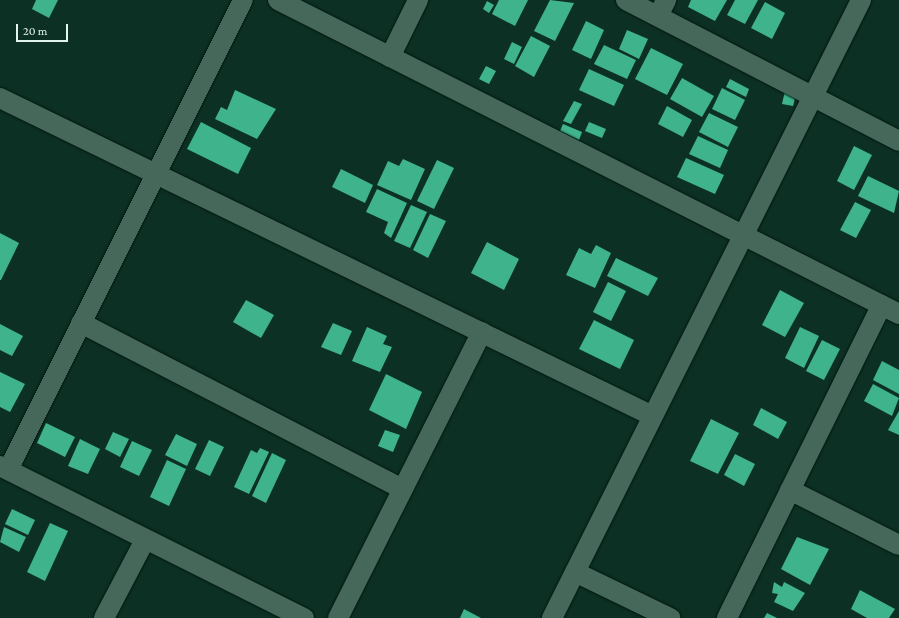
<!DOCTYPE html>
<html>
<head>
<meta charset="utf-8">
<style>
  body { margin:0 }
  #map { position:relative; width:899px; height:618px; overflow:hidden; background:#0d3024; font-family:"Crimson Pro",serif }
  div>[style] { position:absolute }
  .building>* { inset:0; background:#3fb38c }
  .roads { filter:drop-shadow(0 0 1px #00160e) drop-shadow(0 0 1px #00160e) }
  .minor>* { height:20px; margin:-10px; padding:0 10px; transform-origin:10px; border-radius:10px; background:#45685a }
  span { translate:-50% -50%; white-space:nowrap; text-align:center; line-height:1.15; -webkit-text-stroke:4px #0d3024; paint-order:stroke }
  .scale { position:absolute; left:16px; top:24px; width:52px; height:18px; box-sizing:border-box; border:2px solid #e2f5ec; border-top:0; padding-left:5px; font-size:12px; line-height:14px; white-space:nowrap; color:#e2f5ec; -webkit-text-stroke:3px #0d3024; paint-order:stroke }
</style>
</head>
<body>
<div id="map">
  <div class="building">
    <i style="clip-path:polygon(36px 0,58px 0,49px 18px,32px 9px)"></i>
    <i style="clip-path:polygon(499px 0,528px 0,515px 26px,492px 14px)"></i>
    <i style="clip-path:polygon(550px 0,574px 3px,555px 41px,534px 31px)"></i>
    <i style="clip-path:polygon(691px 0,727px 0,715px 21px,688px 7px)"></i>
    <i style="clip-path:polygon(735px 0,758px 0,745px 24px,727px 15px)"></i>
    <i style="clip-path:polygon(487px 1px,494px 5px,489px 13px,483px 9px)"></i>
    <i style="clip-path:polygon(765px 2px,785px 13px,772px 39px,751px 28px)"></i>
    <i style="clip-path:polygon(586px 21px,604px 30px,591px 59px,572px 50px)"></i>
    <i style="clip-path:polygon(627px 30px,648px 39px,639px 59px,619px 49px)"></i>
    <i style="clip-path:polygon(531px 36px,550px 46px,534px 77px,515px 66px)"></i>
    <i style="clip-path:polygon(512px 42px,522px 47px,514px 64px,504px 59px)"></i>
    <i style="clip-path:polygon(604px 45px,636px 60px,627px 79px,594px 64px)"></i>
    <i style="clip-path:polygon(651px 48px,683px 64px,667px 95px,635px 79px)"></i>
    <i style="clip-path:polygon(486px 66px,496px 71px,489px 84px,479px 79px)"></i>
    <i style="clip-path:polygon(589px 69px,624px 85px,614px 106px,579px 90px)"></i>
    <i style="clip-path:polygon(682px 78px,714px 96px,702px 117px,670px 99px)"></i>
    <i style="clip-path:polygon(730px 79px,749px 89px,746px 97px,726px 87px)"></i>
    <i style="clip-path:polygon(722px 88px,745px 100px,735px 120px,712px 109px)"></i>
    <i style="clip-path:polygon(235px 90px,276px 109px,257px 139px,215px 119px,221px 107px,227px 110px)"></i>
    <i style="clip-path:polygon(785px 91px,796px 94px,793px 106px,782px 104px)"></i>
    <i style="clip-path:polygon(574px 101px,582px 104px,571px 124px,563px 121px)"></i>
    <i style="clip-path:polygon(667px 106px,692px 120px,683px 137px,658px 124px)"></i>
    <i style="clip-path:polygon(709px 113px,738px 127px,728px 147px,699px 132px)"></i>
    <i style="clip-path:polygon(201px 122px,251px 148px,238px 174px,187px 149px)"></i>
    <i style="clip-path:polygon(589px 122px,606px 129px,602px 138px,585px 131px)"></i>
    <i style="clip-path:polygon(563px 124px,582px 132px,579px 140px,560px 131px)"></i>
    <i style="clip-path:polygon(698px 136px,728px 150px,720px 168px,689px 154px)"></i>
    <i style="clip-path:polygon(854px 146px,872px 155px,854px 190px,837px 181px)"></i>
    <i style="clip-path:polygon(686px 158px,724px 175px,715px 194px,677px 177px)"></i>
    <i style="clip-path:polygon(403px 159px,425px 169px,411px 200px,377px 185px,388px 161px,399px 166px)"></i>
    <i style="clip-path:polygon(437px 160px,454px 168px,434px 209px,417px 201px)"></i>
    <i style="clip-path:polygon(341px 169px,373px 185px,365px 203px,332px 187px)"></i>
    <i style="clip-path:polygon(868px 176px,899px 191px,894px 213px,858px 196px)"></i>
    <i style="clip-path:polygon(377px 189px,407px 203px,391px 238px,384px 233px,388px 222px,366px 212px)"></i>
    <i style="clip-path:polygon(855px 202px,871px 210px,856px 238px,840px 230px)"></i>
    <i style="clip-path:polygon(411px 205px,427px 212px,410px 248px,394px 241px)"></i>
    <i style="clip-path:polygon(430px 214px,446px 221px,428px 258px,413px 250px)"></i>
    <i style="clip-path:polygon(0 233px,19px 243px,1px 280px,0 280px)"></i>
    <i style="clip-path:polygon(487px 242px,519px 259px,504px 290px,471px 273px)"></i>
    <i style="clip-path:polygon(596px 245px,611px 253px,595px 288px,566px 275px,579px 248px,591px 254px)"></i>
    <i style="clip-path:polygon(616px 258px,658px 278px,648px 296px,607px 276px)"></i>
    <i style="clip-path:polygon(608px 282px,626px 291px,611px 321px,593px 312px)"></i>
    <i style="clip-path:polygon(780px 290px,804px 303px,785px 337px,762px 325px)"></i>
    <i style="clip-path:polygon(246px 300px,274px 315px,261px 338px,233px 322px)"></i>
    <i style="clip-path:polygon(594px 320px,634px 340px,620px 369px,579px 349px)"></i>
    <i style="clip-path:polygon(333px 323px,352px 331px,341px 355px,321px 347px)"></i>
    <i style="clip-path:polygon(0 324px,23px 336px,12px 356px,0 350px)"></i>
    <i style="clip-path:polygon(367px 327px,387px 336px,383px 344px,392px 347px,380px 372px,352px 361px)"></i>
    <i style="clip-path:polygon(800px 327px,819px 336px,804px 368px,785px 358px)"></i>
    <i style="clip-path:polygon(822px 340px,840px 349px,824px 380px,806px 371px)"></i>
    <i style="clip-path:polygon(882px 361px,899px 370px,899px 394px,873px 380px)"></i>
    <i style="clip-path:polygon(0 372px,25px 384px,10px 412px,0 407px)"></i>
    <i style="clip-path:polygon(386px 374px,422px 392px,406px 429px,369px 410px)"></i>
    <i style="clip-path:polygon(873px 384px,899px 398px,892px 416px,864px 401px)"></i>
    <i style="clip-path:polygon(761px 408px,787px 422px,778px 439px,753px 425px)"></i>
    <i style="clip-path:polygon(899px 411px,899px 435px,888px 430px)"></i>
    <i style="clip-path:polygon(711px 419px,739px 433px,718px 474px,690px 461px)"></i>
    <i style="clip-path:polygon(46px 423px,75px 437px,65px 457px,37px 443px)"></i>
    <i style="clip-path:polygon(385px 430px,400px 435px,393px 452px,378px 446px)"></i>
    <i style="clip-path:polygon(113px 432px,129px 439px,120px 457px,105px 449px)"></i>
    <i style="clip-path:polygon(176px 434px,197px 444px,187px 466px,165px 455px)"></i>
    <i style="clip-path:polygon(80px 439px,100px 449px,88px 474px,68px 466px)"></i>
    <i style="clip-path:polygon(209px 440px,224px 447px,210px 476px,195px 469px)"></i>
    <i style="clip-path:polygon(132px 441px,152px 450px,139px 476px,120px 467px)"></i>
    <i style="clip-path:polygon(260px 448px,269px 452px,249px 494px,234px 487px,251px 450px,257px 453px)"></i>
    <i style="clip-path:polygon(272px 453px,286px 460px,266px 503px,252px 496px)"></i>
    <i style="clip-path:polygon(735px 454px,755px 464px,744px 486px,724px 475px)"></i>
    <i style="clip-path:polygon(167px 460px,186px 469px,169px 506px,150px 497px)"></i>
    <i style="clip-path:polygon(12px 509px,35px 520px,28px 535px,5px 524px)"></i>
    <i style="clip-path:polygon(50px 523px,68px 531px,45px 581px,27px 572px)"></i>
    <i style="clip-path:polygon(4px 527px,26px 537px,19px 552px,0 542px)"></i>
    <i style="clip-path:polygon(797px 537px,829px 549px,810px 585px,781px 569px)"></i>
    <i style="clip-path:polygon(774px 582px,782px 587px,784px 582px,805px 593px,793px 611px,774px 602px,778px 594px,772px 593px)"></i>
    <i style="clip-path:polygon(860px 590px,895px 609px,889px 618px,867px 618px,851px 609px)"></i>
    <i style="clip-path:polygon(464px 609px,481px 618px,460px 618px)"></i>
    <i style="clip-path:polygon(767px 613px,777px 618px,764px 618px)"></i>
  </div>
  <div class="roads">
    <div class="minor">
      <i style="left:278px;top:0;width:696px;rotate:26.82deg"></i>
      <i style="left:626px;top:0;width:307px;rotate:27.3deg"></i>
      <i style="left:658px;top:16px;width:18px;rotate:-63deg"></i>
      <i style="left:390px;top:57px;width:64px;rotate:-63.8deg"></i>
      <i style="left:0;top:98px;width:726px;rotate:25.97deg"></i>
      <i style="left:81px;top:323px;width:362px;rotate:27.3deg"></i>
      <i style="left:0;top:466px;width:340px;rotate:26.6deg"></i>
      <i style="left:8px;top:470px;width:525px;rotate:-63.43deg"></i>
      <i style="left:790px;top:490px;width:122px;rotate:26.8deg"></i>
      <i style="left:575px;top:572px;width:106px;rotate:25.8deg"></i>
      <i style="left:104px;top:618px;width:88px;rotate:-62.3deg"></i>
      <i style="left:338px;top:618px;width:320px;rotate:-63.3deg"></i>
      <i style="left:552px;top:618px;width:691px;rotate:-63.43deg"></i>
      <i style="left:727px;top:618px;width:349px;rotate:-63.7deg"></i>
    </div>
  </div>
  <div class="scale">20 m</div>
</div>
</body>
</html>
